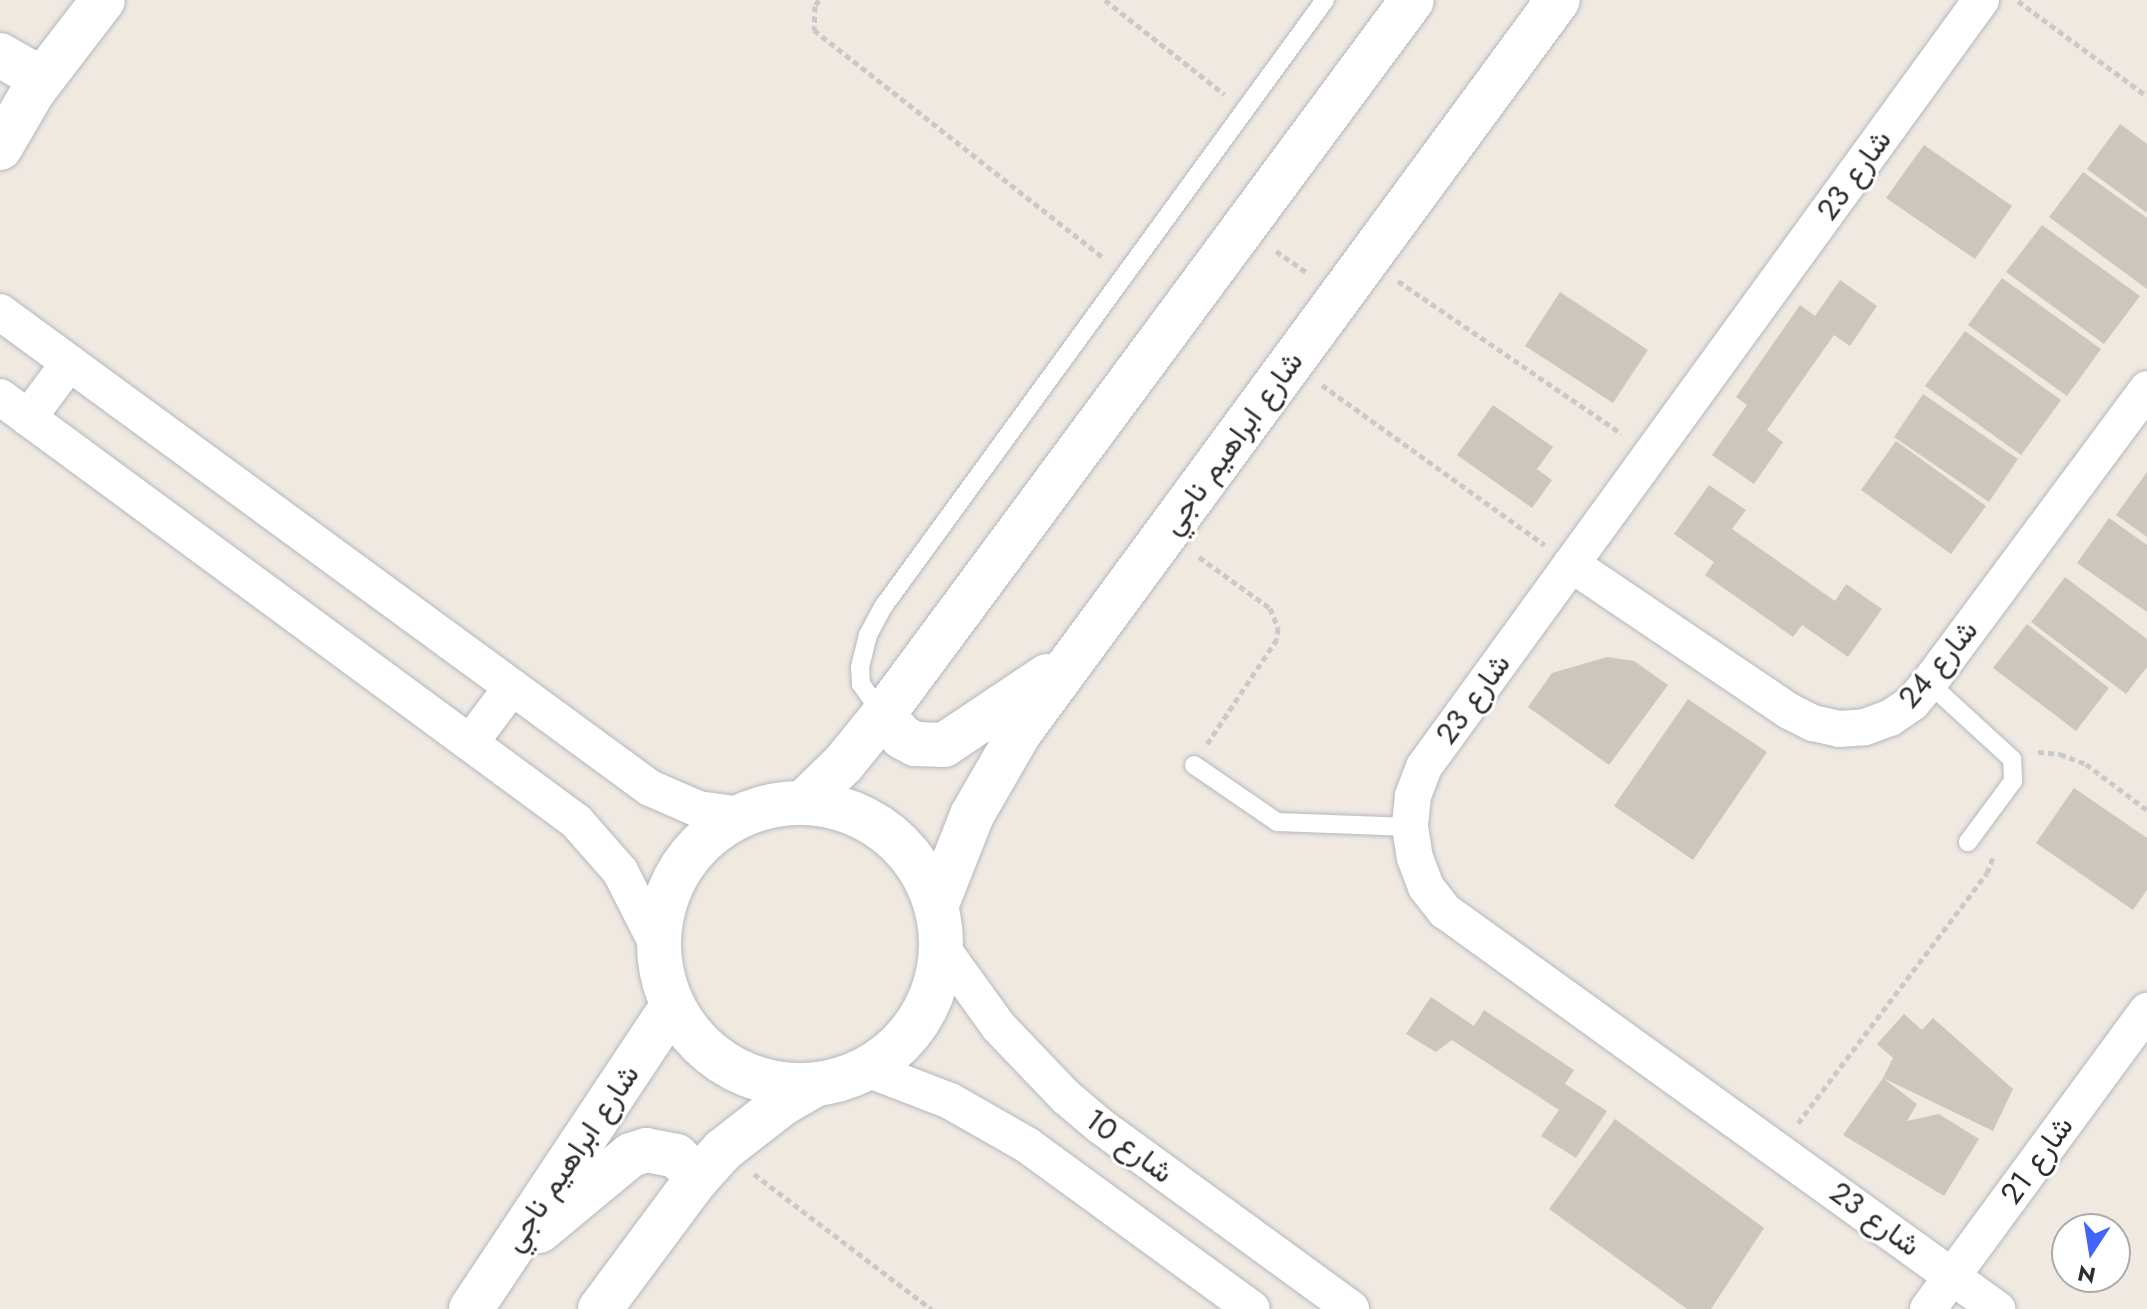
<!DOCTYPE html>
<html>
<head>
<meta charset="utf-8">
<style>
  body { margin:0 }
  #map { position:relative; width:2147px; height:1309px; overflow:hidden; background:#efe9e1; font-family:Jost,Vazirmatn,sans-serif }
  div>[style] { position:absolute }
  .building>* { inset:0; background:#cbc7bf }
  .path>* { height:5px; margin-top:-2.5px; transform-origin:0; background:repeating-linear-gradient(90deg,#c9c9c9 0 6px,transparent 0 10px) }
  .roads { filter:drop-shadow(0 0 2px #b4b7c1) drop-shadow(0 0 2px #b4b7c1) }
  .lane>* { height:18px; margin:-9px; padding:0 9px; transform-origin:9px; border-radius:9px; background:#fff }
  .street>* { height:36px; margin:-18px; padding:0 18px; transform-origin:18px; border-radius:18px; background:#fff }
  .secondary>* { height:44px; margin:-22px; padding:0 22px; transform-origin:22px; border-radius:22px; background:#fff }
  .secondary>.ring { margin:-22px; padding:0; box-sizing:content-box; background:none; border:44px solid #fff; border-radius:50% }
  span { translate:-50% -50%; white-space:nowrap; text-align:center; line-height:1.15; -webkit-text-stroke:6px #fff; paint-order:stroke }
  .street-label { font-size:30px; color:#2e2e2e }
  .north { position:absolute; left:2051px; top:1213px; width:80px; height:80px; box-sizing:border-box; background:#fff; border:2px solid #ababab; border-radius:50%; rotate:192deg; font-size:22px; font-weight:700; line-height:32px; text-align:center; color:#2e2e2e }
  .north::after { content:''; display:block; margin:auto; width:28px; height:36px; background:#4264fb; clip-path:polygon(50% 0,100% 100%,50% 72%,0 100%) }
</style>
</head>
<body>
<div id="map">
  <div class="building">
    <i style="clip-path:polygon(2120px 124px,2147px 144px,2147px 213px,2087px 169px)"></i>
    <i style="clip-path:polygon(1924px 145px,2012px 206px,1975px 259px,1886px 198px)"></i>
    <i style="clip-path:polygon(2083px 172px,2147px 218px,2147px 289px,2049px 217px)"></i>
    <i style="clip-path:polygon(2042px 225px,2140px 296px,2104px 344px,2006px 272px)"></i>
    <i style="clip-path:polygon(2002px 278px,2101px 349px,2067px 396px,1968px 325px)"></i>
    <i style="clip-path:polygon(1840px 280px,1877px 306px,1850px 346px,1834px 335px,1767px 430px,1783px 442px,1754px 484px,1712px 455px,1747px 405px,1736px 397px,1800px 305px,1815px 316px)"></i>
    <i style="clip-path:polygon(1560px 292px,1648px 350px,1613px 403px,1525px 346px)"></i>
    <i style="clip-path:polygon(1965px 331px,2061px 400px,2021px 455px,1925px 386px)"></i>
    <i style="clip-path:polygon(1923px 394px,2018px 459px,1989px 502px,1894px 437px)"></i>
    <i style="clip-path:polygon(1493px 405px,1553px 447px,1537px 469px,1552px 480px,1532px 508px,1457px 455px)"></i>
    <i style="clip-path:polygon(1896px 441px,1986px 506px,1951px 554px,1861px 490px)"></i>
    <i style="clip-path:polygon(2147px 472px,2147px 537px,2116px 515px)"></i>
    <i style="clip-path:polygon(1709px 485px,1746px 510px,1732px 529px,1835px 601px,1846px 584px,1882px 609px,1848px 657px,1802px 625px,1793px 637px,1705px 575px,1714px 562px,1674px 534px)"></i>
    <i style="clip-path:polygon(2109px 518px,2147px 545px,2147px 612px,2077px 563px)"></i>
    <i style="clip-path:polygon(2065px 577px,2147px 639px,2147px 667px,2126px 694px,2031px 622px)"></i>
    <i style="clip-path:polygon(2027px 624px,2109px 688px,2076px 731px,1993px 668px)"></i>
    <i style="clip-path:polygon(1607px 657px,1634px 661px,1668px 685px,1609px 765px,1528px 707px,1552px 673px)"></i>
    <i style="clip-path:polygon(1688px 699px,1767px 752px,1693px 860px,1614px 806px)"></i>
    <i style="clip-path:polygon(2074px 788px,2147px 838px,2147px 890px,2133px 910px,2036px 843px)"></i>
    <i style="clip-path:polygon(1431px 997px,1474px 1026px,1484px 1010px,1574px 1070px,1565px 1084px,1607px 1111px,1576px 1158px,1541px 1136px,1559px 1110px,1452px 1040px,1436px 1052px,1406px 1034px)"></i>
    <i style="clip-path:polygon(1904px 1014px,1922px 1030px,1933px 1018px,2013px 1089px,1993px 1131px,1883px 1078px,1917px 1104px,1907px 1121px,1939px 1114px,1979px 1139px,1944px 1196px,1843px 1135px,1883px 1078px,1893px 1058px,1877px 1044px)"></i>
    <i style="clip-path:polygon(1615px 1119px,1764px 1228px,1711px 1309px,1687px 1309px,1549px 1209px)"></i>
  </div>
  <div class="path">
    <i style="left:819px;top:0;width:7px;rotate:124deg"></i>
    <i style="left:815px;top:6px;width:24px;rotate:92deg"></i>
    <i style="left:814px;top:30px;width:370px;rotate:38.2deg"></i>
    <i style="left:1105px;top:0;width:152px;rotate:38.3deg"></i>
    <i style="left:2018px;top:1px;width:160px;rotate:36.4deg"></i>
    <i style="left:1276px;top:251px;width:38px;rotate:35deg"></i>
    <i style="left:1398px;top:281px;width:270px;rotate:34.3deg"></i>
    <i style="left:1322px;top:385px;width:274px;rotate:35.7deg"></i>
    <i style="left:1199px;top:557px;width:87px;rotate:35.7deg"></i>
    <i style="left:1270px;top:608px;width:22px;rotate:68deg"></i>
    <i style="left:1278px;top:628px;width:11px;rotate:95deg"></i>
    <i style="left:1277px;top:639px;width:126px;rotate:123.7deg"></i>
    <i style="left:2038px;top:752px;width:22px;rotate:5deg"></i>
    <i style="left:2060px;top:754px;width:28px;rotate:21deg"></i>
    <i style="left:2086px;top:764px;width:76px;rotate:37deg"></i>
    <i style="left:1798px;top:1123px;width:313px;rotate:-52.9deg"></i>
    <i style="left:1987px;top:873px;width:17px;rotate:-69deg"></i>
    <i style="left:754px;top:1174px;width:223px;rotate:37.3deg"></i>
  </div>
  <div class="roads">
    <div class="lane">
      <i style="left:1929px;top:683px;width:113px;rotate:42.5deg"></i>
      <i style="left:2012px;top:759px;width:22px;rotate:87deg"></i>
      <i style="left:2013px;top:781px;width:76px;rotate:126.4deg"></i>
      <i style="left:882px;top:714px;width:37px;rotate:-125deg"></i>
      <i style="left:861px;top:684px;width:17px;rotate:-93deg"></i>
      <i style="left:860px;top:667px;width:33px;rotate:-76deg"></i>
      <i style="left:868px;top:635px;width:32px;rotate:-62deg"></i>
      <i style="left:883px;top:607px;width:751px;rotate:-53.94deg"></i>
      <i style="left:1194px;top:765px;width:101px;rotate:34.5deg"></i>
      <i style="left:1277px;top:822px;width:133px;rotate:2.2deg"></i>
    </div>
    <div class="street">
      <i style="left:1981px;top:0;width:948px;rotate:125.99deg"></i>
      <i style="left:1424px;top:767px;width:31px;rotate:111deg"></i>
      <i style="left:1413px;top:796px;width:31px;rotate:96deg"></i>
      <i style="left:1410px;top:827px;width:31px;rotate:81deg"></i>
      <i style="left:1415px;top:858px;width:31px;rotate:69deg"></i>
      <i style="left:1426px;top:887px;width:31px;rotate:52deg"></i>
      <i style="left:1445px;top:911px;width:681px;rotate:35.79deg"></i>
      <i style="left:0;top:312px;width:806px;rotate:36.22deg"></i>
      <i style="left:650px;top:788px;width:52px;rotate:23.6deg"></i>
      <i style="left:698px;top:809px;width:42px;rotate:8.1deg"></i>
      <i style="left:0;top:397px;width:715px;rotate:36.36deg"></i>
      <i style="left:576px;top:821px;width:67px;rotate:48.7deg"></i>
      <i style="left:620px;top:871px;width:82px;rotate:63.1deg"></i>
      <i style="left:28px;top:418px;width:69px;rotate:-53.3deg"></i>
      <i style="left:1571px;top:564px;width:263px;rotate:34deg"></i>
      <i style="left:1789px;top:711px;width:27px;rotate:27deg"></i>
      <i style="left:1813px;top:723px;width:27px;rotate:13deg"></i>
      <i style="left:1839px;top:729px;width:26px;rotate:-4deg"></i>
      <i style="left:1865px;top:727px;width:27px;rotate:-20deg"></i>
      <i style="left:1890px;top:718px;width:27px;rotate:-34deg"></i>
      <i style="left:1912px;top:703px;width:26px;rotate:-50deg"></i>
      <i style="left:1929px;top:683px;width:366px;rotate:-53.4deg"></i>
      <i style="left:470px;top:743px;width:70px;rotate:-53.1deg"></i>
      <i style="left:942px;top:948px;width:97px;rotate:54.2deg"></i>
      <i style="left:999px;top:1027px;width:97px;rotate:46.3deg"></i>
      <i style="left:1066px;top:1097px;width:43px;rotate:40.3deg"></i>
      <i style="left:1099px;top:1125px;width:312px;rotate:36.1deg"></i>
      <i style="left:867px;top:1069px;width:89px;rotate:21.1deg"></i>
      <i style="left:950px;top:1101px;width:89px;rotate:29.7deg"></i>
      <i style="left:1027px;top:1145px;width:278px;rotate:36.1deg"></i>
      <i style="left:1928px;top:1309px;width:370px;rotate:-53.7deg"></i>
    </div>
    <div class="secondary">
      <i style="left:0;top:55px;width:30px;rotate:30deg"></i>
      <i style="left:26px;top:70px;width:14px;rotate:54deg"></i>
      <i style="left:34px;top:81px;width:9px;rotate:90deg"></i>
      <i style="left:0;top:148px;width:67px;rotate:-59.6deg"></i>
      <i style="left:34px;top:90px;width:113px;rotate:-52.5deg"></i>
      <i style="left:883px;top:715px;width:29px;rotate:49deg"></i>
      <i style="left:902px;top:737px;width:15px;rotate:28deg"></i>
      <i style="left:915px;top:744px;width:29px;rotate:2deg"></i>
      <i style="left:944px;top:745px;width:124px;rotate:-33.8deg"></i>
      <i style="left:804px;top:802px;width:56px;rotate:-44.3deg"></i>
      <i style="left:844px;top:763px;width:62px;rotate:-50.9deg"></i>
      <i style="left:883px;top:715px;width:889px;rotate:-53.5deg"></i>
      <i class="ring" style="left:659px;top:803px;width:238px;height:238px"></i>
      <i style="left:937px;top:904px;width:96px;rotate:-68.5deg"></i>
      <i style="left:972px;top:815px;width:96px;rotate:-60deg"></i>
      <i style="left:1020px;top:732px;width:908px;rotate:-53.69deg"></i>
      <i style="left:539px;top:1231px;width:119px;rotate:-39.6deg"></i>
      <i style="left:631px;top:1155px;width:16px;rotate:-18deg"></i>
      <i style="left:646px;top:1150px;width:31px;rotate:11deg"></i>
      <i style="left:676px;top:1156px;width:16px;rotate:43deg"></i>
      <i style="left:688px;top:1167px;width:16px;rotate:63deg"></i>
      <i style="left:471px;top:1309px;width:363px;rotate:-56.4deg"></i>
      <i style="left:600px;top:1309px;width:159px;rotate:-53.4deg"></i>
      <i style="left:695px;top:1181px;width:42px;rotate:-47.9deg"></i>
      <i style="left:723px;top:1150px;width:75px;rotate:-37.9deg"></i>
      <i style="left:782px;top:1104px;width:38px;rotate:-30deg"></i>
    </div>
  </div>
  <div class="street-label">
    <span style="left:1854px;top:175px;rotate:-54deg">شارع 23</span>
    <span style="left:1232px;top:443px;rotate:-54deg">شارع ابراهيم ناجي</span>
    <span style="left:1938px;top:664px;rotate:-50deg">شارع 24</span>
    <span style="left:1473px;top:699px;rotate:-54deg">شارع 23</span>
    <span style="left:1129px;top:1146px;rotate:37deg">شارع 10</span>
    <span style="left:571px;top:1158px;rotate:-56deg">شارع ابراهيم ناجي</span>
    <span style="left:2037px;top:1160px;rotate:-54deg">شارع 21</span>
    <span style="left:1875px;top:1219px;rotate:36deg">شارع 23</span>
  </div>
  <div class="north">N</div>
</div>
</body>
</html>
